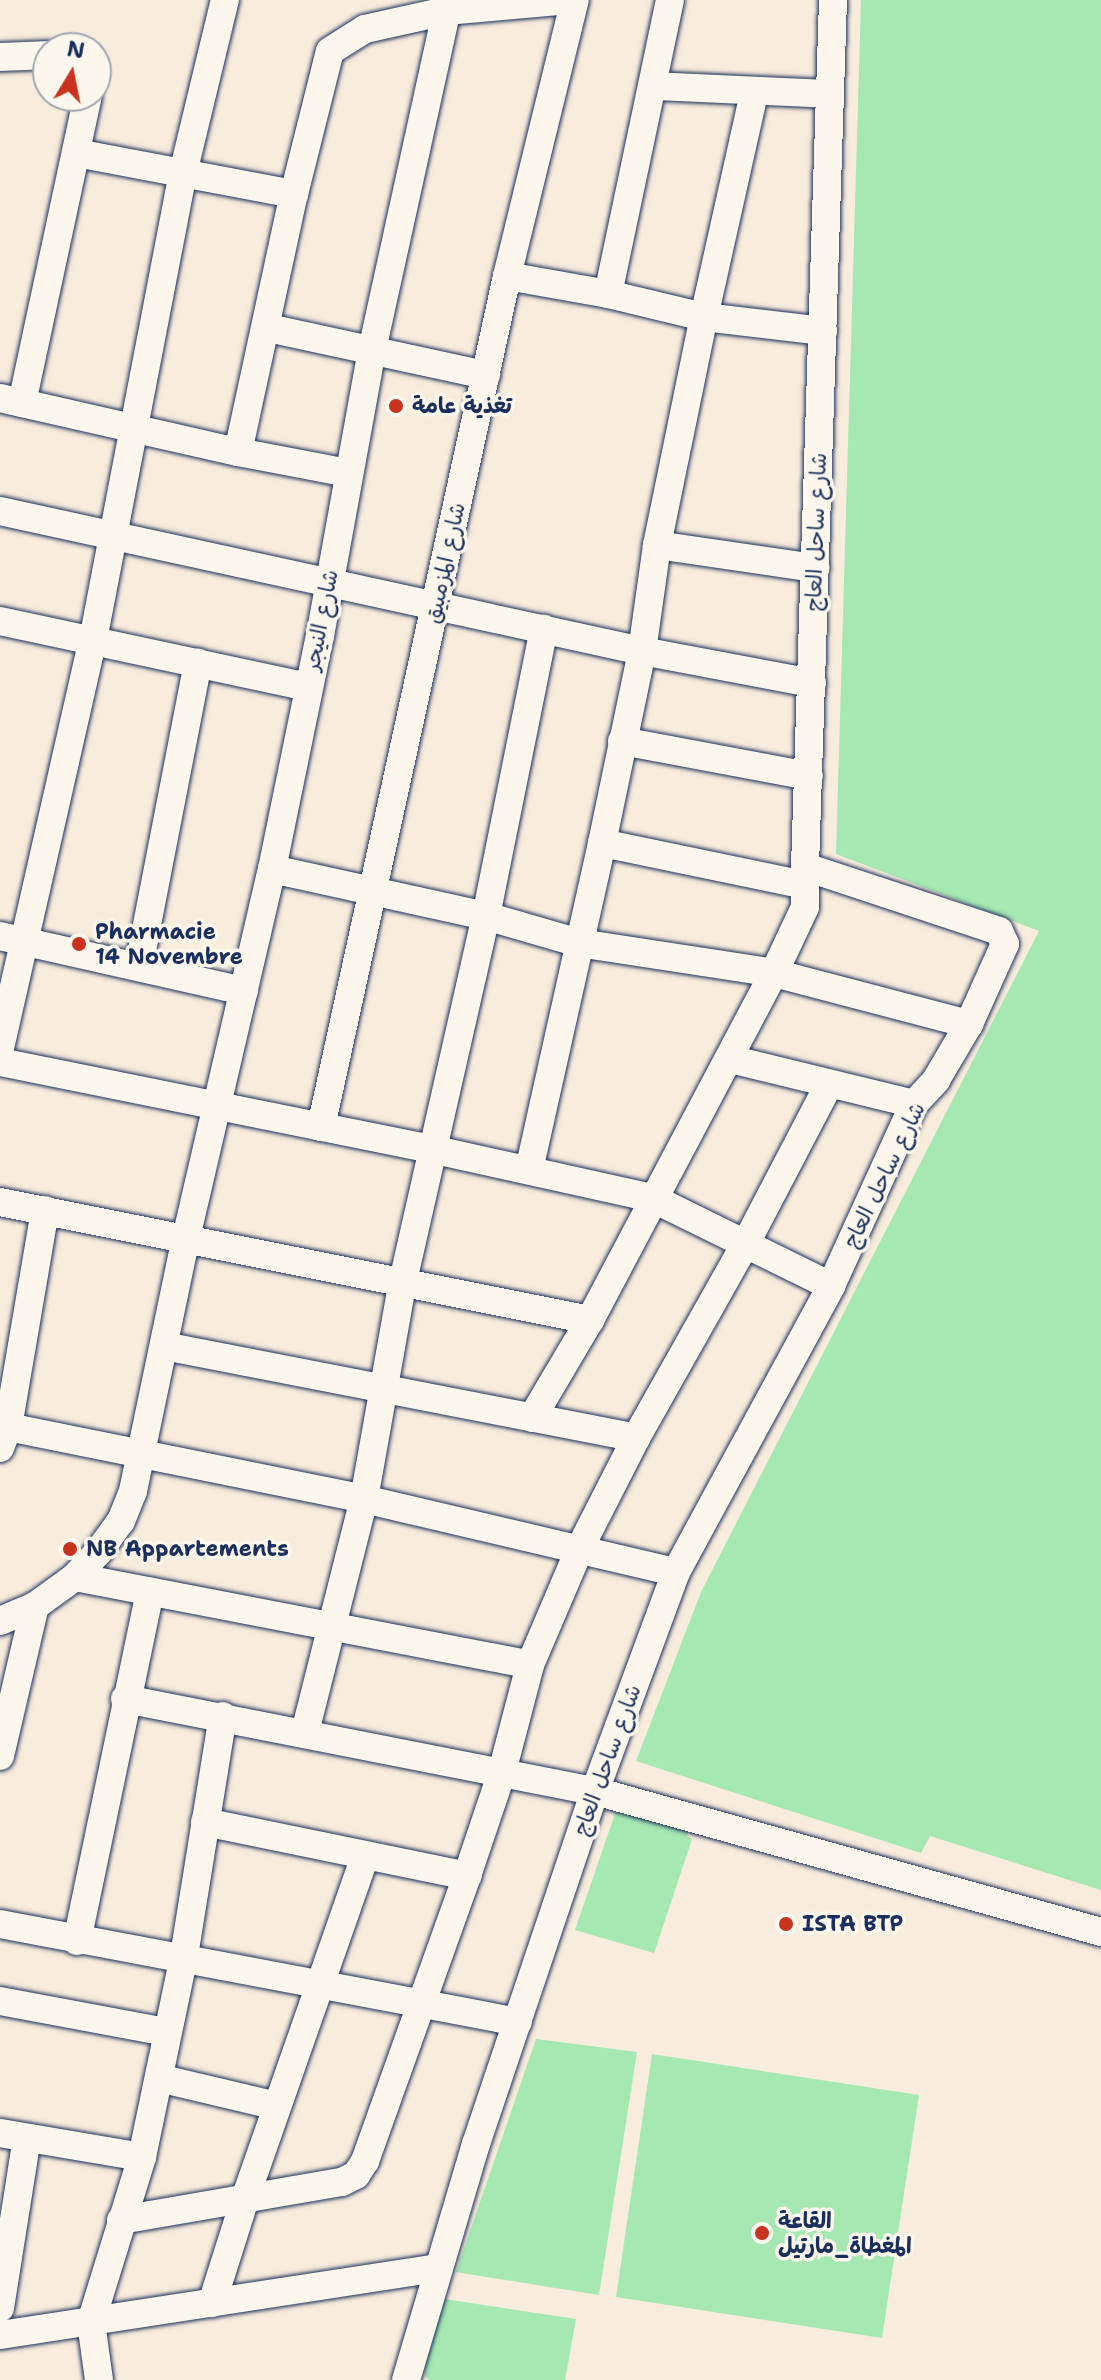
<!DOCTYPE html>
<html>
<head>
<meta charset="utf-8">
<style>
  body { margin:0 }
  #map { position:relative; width:1101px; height:2380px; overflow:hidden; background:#f8ecdc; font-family:"Shantell Sans","Playpen Sans Arabic",sans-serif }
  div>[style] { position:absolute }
  .green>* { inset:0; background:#a5e8b2 }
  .roads { filter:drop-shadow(0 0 2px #1b2f5e) drop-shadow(0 0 2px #1b2f5e) }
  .minor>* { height:28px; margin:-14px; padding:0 14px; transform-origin:14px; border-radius:14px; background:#fbf7ec }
  .dots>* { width:22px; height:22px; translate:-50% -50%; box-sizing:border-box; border:4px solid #fbf7ec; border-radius:50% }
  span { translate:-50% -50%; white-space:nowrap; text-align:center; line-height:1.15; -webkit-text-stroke:7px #fbf7ec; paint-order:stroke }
  .poi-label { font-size:22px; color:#1b2f5e; font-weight:700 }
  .left { translate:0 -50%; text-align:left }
  .street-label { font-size:22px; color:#1b2f5e }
  .north { position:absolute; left:32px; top:32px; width:80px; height:80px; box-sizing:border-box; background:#fbf7ec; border:2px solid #a1a7b3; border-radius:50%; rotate:10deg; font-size:22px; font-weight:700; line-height:32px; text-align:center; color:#1b2f5e }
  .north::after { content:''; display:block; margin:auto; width:28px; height:36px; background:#c8321e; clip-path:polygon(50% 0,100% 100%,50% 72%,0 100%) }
</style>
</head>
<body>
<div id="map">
  <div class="green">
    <i style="clip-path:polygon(861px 0,1101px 0,1101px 1890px,930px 1836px,921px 1853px,636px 1761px,701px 1592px,1039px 931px,836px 854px)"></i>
    <i style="clip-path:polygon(618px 1805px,689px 1828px,687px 1836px,692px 1839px,654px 1953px,575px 1930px)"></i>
    <i style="clip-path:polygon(536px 2039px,637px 2052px,599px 2295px,456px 2272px)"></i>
    <i style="clip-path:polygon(652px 2054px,919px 2095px,882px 2338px,616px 2297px)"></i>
    <i style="clip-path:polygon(444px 2299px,576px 2319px,565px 2380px,429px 2380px,425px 2376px,425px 2364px)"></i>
  </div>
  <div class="roads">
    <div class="minor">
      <i style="left:0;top:57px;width:48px;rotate:-2.4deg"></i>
      <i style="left:654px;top:86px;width:176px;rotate:2.6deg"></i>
      <i style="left:77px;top:153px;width:221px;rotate:10.7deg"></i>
      <i style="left:507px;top:276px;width:103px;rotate:10.1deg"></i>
      <i style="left:608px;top:294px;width:99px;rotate:13.5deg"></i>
      <i style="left:704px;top:317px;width:120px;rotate:6.7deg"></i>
      <i style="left:608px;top:294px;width:300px;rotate:-78.1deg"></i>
      <i style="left:268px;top:328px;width:223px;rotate:12.2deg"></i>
      <i style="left:0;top:398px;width:244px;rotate:12.8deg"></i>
      <i style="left:238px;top:452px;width:112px;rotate:10.8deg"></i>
      <i style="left:22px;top:403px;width:314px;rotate:-77.9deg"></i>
      <i style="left:238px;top:452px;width:264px;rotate:-77.8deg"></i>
      <i style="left:294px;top:194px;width:147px;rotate:-75.9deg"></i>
      <i style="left:330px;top:51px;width:41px;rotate:-32.2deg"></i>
      <i style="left:365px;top:29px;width:83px;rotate:-12.5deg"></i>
      <i style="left:446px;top:11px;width:124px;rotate:-5.1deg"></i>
      <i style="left:0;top:511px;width:657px;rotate:12.3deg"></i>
      <i style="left:642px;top:651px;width:173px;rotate:10.7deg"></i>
      <i style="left:657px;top:545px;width:160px;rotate:8.3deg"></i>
      <i style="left:0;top:621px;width:315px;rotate:12.1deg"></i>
      <i style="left:622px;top:741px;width:190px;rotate:10.6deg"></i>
      <i style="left:602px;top:843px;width:206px;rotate:11.7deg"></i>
      <i style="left:272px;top:869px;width:219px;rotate:12.4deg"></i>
      <i style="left:486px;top:916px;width:97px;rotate:16.2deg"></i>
      <i style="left:579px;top:943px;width:197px;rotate:8.7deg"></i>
      <i style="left:774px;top:973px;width:202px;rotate:14.7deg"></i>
      <i style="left:0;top:936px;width:250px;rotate:12.7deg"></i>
      <i style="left:139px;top:966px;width:309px;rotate:-79deg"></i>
      <i style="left:0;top:1048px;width:418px;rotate:-77.2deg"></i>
      <i style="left:93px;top:640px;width:476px;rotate:-79.1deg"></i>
      <i style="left:183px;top:173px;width:178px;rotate:-76.4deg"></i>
      <i style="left:730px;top:1059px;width:189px;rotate:13.7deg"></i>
      <i style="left:0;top:1062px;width:440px;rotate:11.4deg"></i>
      <i style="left:431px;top:1149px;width:226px;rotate:12.5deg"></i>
      <i style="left:652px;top:1198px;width:199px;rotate:26.2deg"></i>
      <i style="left:321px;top:1127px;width:871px;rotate:-77.67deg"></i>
      <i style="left:507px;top:276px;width:284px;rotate:-76.2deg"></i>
      <i style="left:529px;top:1170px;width:335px;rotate:-77.4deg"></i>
      <i style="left:602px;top:843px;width:196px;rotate:-78.2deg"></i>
      <i style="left:642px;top:651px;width:107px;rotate:-81.9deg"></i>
      <i style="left:657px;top:545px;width:233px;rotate:-78.4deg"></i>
      <i style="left:704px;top:317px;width:230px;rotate:-77.4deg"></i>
      <i style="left:0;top:1202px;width:602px;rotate:11.31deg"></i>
      <i style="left:164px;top:1346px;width:481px;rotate:11deg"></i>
      <i style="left:532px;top:1418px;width:114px;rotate:-59.4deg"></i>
      <i style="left:590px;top:1320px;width:393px;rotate:-62.1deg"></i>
      <i style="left:774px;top:973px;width:73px;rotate:-64.8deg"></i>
      <i style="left:805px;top:907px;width:40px;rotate:-90deg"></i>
      <i style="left:8px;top:1427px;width:363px;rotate:11.4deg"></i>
      <i style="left:364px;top:1499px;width:320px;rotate:13.2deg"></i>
      <i style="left:0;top:1448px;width:22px;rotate:-69deg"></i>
      <i style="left:8px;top:1427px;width:220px;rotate:-80.3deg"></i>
      <i style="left:75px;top:1577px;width:463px;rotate:10.9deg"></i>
      <i style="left:0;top:1621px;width:38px;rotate:-23deg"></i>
      <i style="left:35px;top:1606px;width:49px;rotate:-35.9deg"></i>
      <i style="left:75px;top:1577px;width:35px;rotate:-47deg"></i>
      <i style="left:99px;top:1551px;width:37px;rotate:-54deg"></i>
      <i style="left:121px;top:1521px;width:32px;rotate:-68deg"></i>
      <i style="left:133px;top:1491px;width:258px;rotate:-78.2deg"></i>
      <i style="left:186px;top:1238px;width:379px;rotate:-76.9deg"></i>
      <i style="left:272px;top:869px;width:238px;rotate:-78.4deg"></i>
      <i style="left:320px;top:636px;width:291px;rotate:-79.7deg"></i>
      <i style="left:372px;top:350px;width:358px;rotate:-77.6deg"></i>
      <i style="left:125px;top:1699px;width:479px;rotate:11.1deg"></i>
      <i style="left:595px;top:1791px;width:525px;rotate:15.57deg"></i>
      <i style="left:305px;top:1732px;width:240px;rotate:-75.8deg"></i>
      <i style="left:364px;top:1499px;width:221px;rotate:-79.9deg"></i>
      <i style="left:403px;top:1281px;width:374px;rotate:-77.2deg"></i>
      <i style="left:486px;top:916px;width:293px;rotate:-78.6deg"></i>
      <i style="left:0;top:1756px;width:154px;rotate:-76.9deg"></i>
      <i style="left:205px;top:1822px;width:268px;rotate:11.6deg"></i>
      <i style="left:0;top:1924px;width:527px;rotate:10.71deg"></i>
      <i style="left:77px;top:1941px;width:357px;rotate:-78.2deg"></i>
      <i style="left:0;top:2001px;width:169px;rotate:10.6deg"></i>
      <i style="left:159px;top:2078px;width:121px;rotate:13.3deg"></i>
      <i style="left:0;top:2133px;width:144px;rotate:9.6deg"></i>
      <i style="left:121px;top:2220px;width:224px;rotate:-9.8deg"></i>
      <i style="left:342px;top:2182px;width:16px;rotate:-27deg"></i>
      <i style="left:356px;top:2175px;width:17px;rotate:-57deg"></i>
      <i style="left:365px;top:2161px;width:303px;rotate:-70.3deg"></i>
      <i style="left:467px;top:1876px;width:110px;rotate:-71.4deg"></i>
      <i style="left:502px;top:1772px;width:111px;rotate:-75.3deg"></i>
      <i style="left:530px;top:1665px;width:125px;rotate:-66.9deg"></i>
      <i style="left:579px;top:1550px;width:126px;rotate:-63deg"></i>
      <i style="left:636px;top:1438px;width:224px;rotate:-60.6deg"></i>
      <i style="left:746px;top:1243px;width:179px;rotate:-62.4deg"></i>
      <i style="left:212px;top:2303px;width:112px;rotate:-72.4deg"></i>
      <i style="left:246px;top:2196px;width:360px;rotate:-70.7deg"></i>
      <i style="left:0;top:2308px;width:172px;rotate:-81deg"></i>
      <i style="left:0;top:2335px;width:442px;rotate:-8.7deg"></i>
      <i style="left:99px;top:2380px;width:59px;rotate:-97.9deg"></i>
      <i style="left:91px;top:2322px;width:173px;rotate:-72.8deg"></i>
      <i style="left:142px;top:2157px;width:205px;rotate:-78.2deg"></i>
      <i style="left:184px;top:1956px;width:243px;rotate:-80.8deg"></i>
      <i style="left:406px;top:2380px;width:246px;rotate:-73.5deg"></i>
      <i style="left:476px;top:2144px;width:373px;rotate:-71.4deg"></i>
      <i style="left:595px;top:1791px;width:233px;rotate:-69.7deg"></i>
      <i style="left:676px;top:1572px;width:325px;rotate:-61.5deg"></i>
      <i style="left:831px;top:1286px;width:200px;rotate:-65.5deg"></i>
      <i style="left:914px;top:1104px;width:33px;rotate:-47deg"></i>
      <i style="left:936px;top:1080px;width:65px;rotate:-59.5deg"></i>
      <i style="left:969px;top:1024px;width:88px;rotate:-65.8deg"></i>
      <i style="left:1005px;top:944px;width:14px;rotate:-115deg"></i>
      <i style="left:999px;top:931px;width:204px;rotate:-161.7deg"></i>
      <i style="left:805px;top:867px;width:867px;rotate:-88.15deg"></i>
    </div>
  </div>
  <div class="dots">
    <i style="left:396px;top:406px;background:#c8321e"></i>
    <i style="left:79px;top:944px;background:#c8321e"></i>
    <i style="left:70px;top:1549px;background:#c8321e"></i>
    <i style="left:786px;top:1924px;background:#c8321e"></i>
    <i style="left:762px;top:2233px;background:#c8321e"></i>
  </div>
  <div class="poi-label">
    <span class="left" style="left:412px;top:406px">تغذية عامة</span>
    <span class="left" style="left:95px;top:944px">Pharmacie<br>14 Novembre</span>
    <span class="left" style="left:86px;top:1549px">NB Appartements</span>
    <span class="left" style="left:802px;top:1924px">ISTA BTP</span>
    <span class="left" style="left:778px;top:2233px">القاعة<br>المغطاة_مارتيل</span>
  </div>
  <div class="street-label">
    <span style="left:816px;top:532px;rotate:-88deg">شارع ساحل العاج</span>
    <span style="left:445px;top:563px;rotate:-78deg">شارع المزمبيق</span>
    <span style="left:321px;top:620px;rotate:-79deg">شارع النيجر</span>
    <span style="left:884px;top:1175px;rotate:-64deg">شارع ساحل العاج</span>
    <span style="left:607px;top:1760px;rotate:-70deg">شارع ساحل العاج</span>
  </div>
  <div class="north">N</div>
</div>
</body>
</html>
